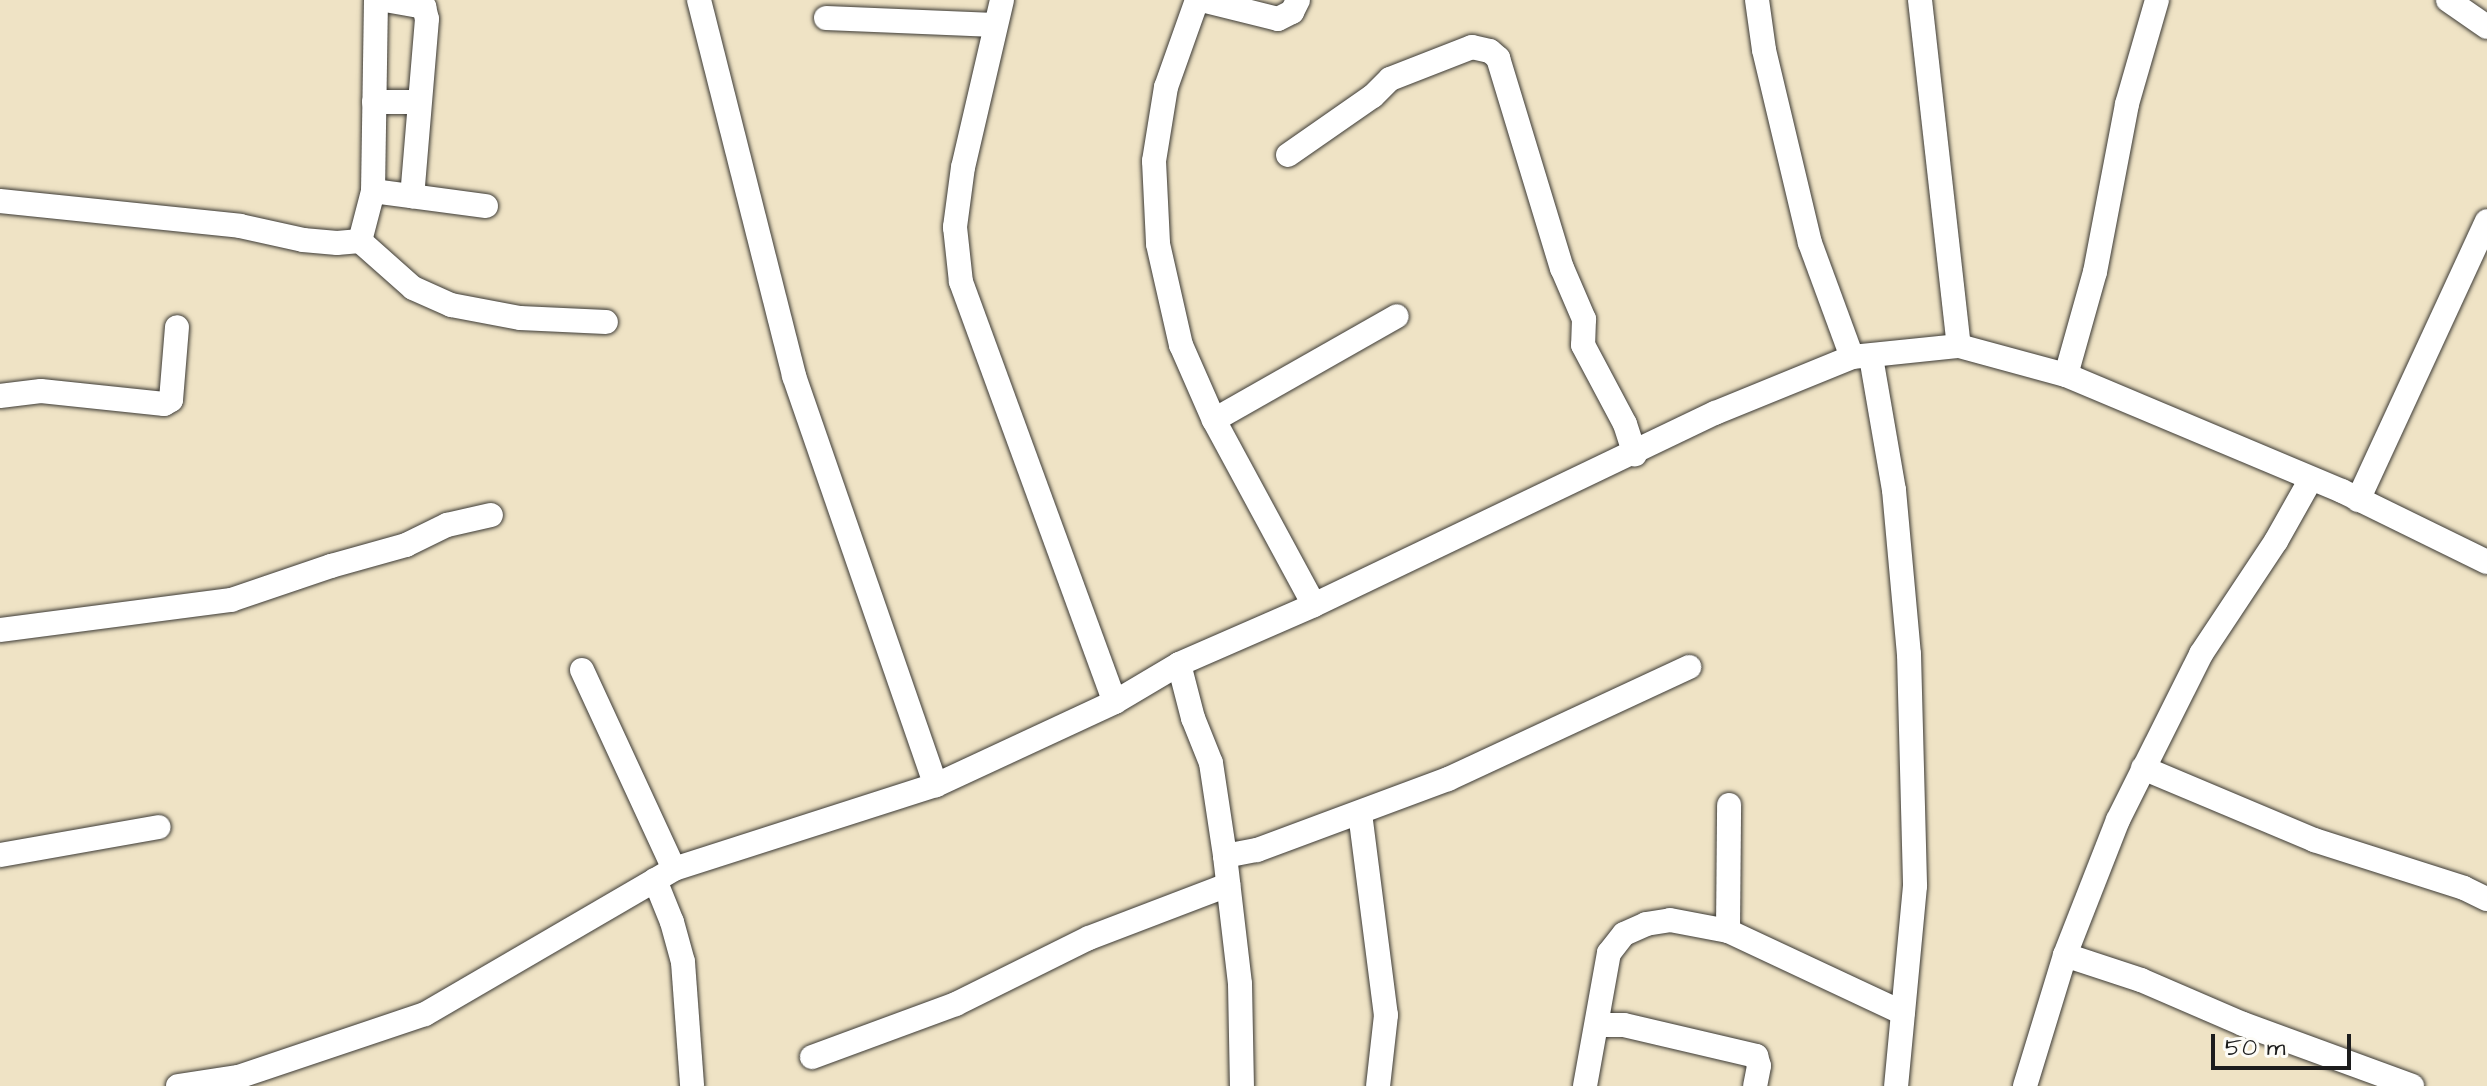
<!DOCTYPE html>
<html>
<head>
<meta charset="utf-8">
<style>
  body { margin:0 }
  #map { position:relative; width:2487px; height:1086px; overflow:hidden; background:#efe3c5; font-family:"Architects Daughter",sans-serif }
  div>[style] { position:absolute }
  .roads { filter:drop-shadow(0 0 2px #3c3a35) drop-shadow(0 0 2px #3c3a35) }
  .minor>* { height:24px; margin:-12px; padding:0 12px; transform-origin:12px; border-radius:12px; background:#fff }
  span { translate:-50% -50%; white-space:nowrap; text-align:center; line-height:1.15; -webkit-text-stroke:7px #fdfcf7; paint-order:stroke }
  .scale { position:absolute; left:2211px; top:1034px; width:140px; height:36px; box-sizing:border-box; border:4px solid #1c1c1c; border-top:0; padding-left:10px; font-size:24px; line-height:28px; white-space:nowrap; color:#1c1c1c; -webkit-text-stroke:6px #fdfcf7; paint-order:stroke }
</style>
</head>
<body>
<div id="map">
  <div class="roads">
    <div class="minor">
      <i style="left:385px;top:0;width:40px;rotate:10deg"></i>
      <i style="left:424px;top:7px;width:12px;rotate:76deg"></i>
      <i style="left:427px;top:19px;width:178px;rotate:94.8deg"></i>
      <i style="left:699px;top:0;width:388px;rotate:75.8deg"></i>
      <i style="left:794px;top:376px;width:433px;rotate:70.9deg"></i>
      <i style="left:1002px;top:0;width:171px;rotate:103.1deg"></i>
      <i style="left:963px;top:167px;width:61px;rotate:97.6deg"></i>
      <i style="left:955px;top:227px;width:55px;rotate:83.8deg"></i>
      <i style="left:961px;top:282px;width:447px;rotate:69.9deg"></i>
      <i style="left:1197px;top:0;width:92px;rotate:109.6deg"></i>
      <i style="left:1166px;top:87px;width:75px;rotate:99.2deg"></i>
      <i style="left:1154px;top:161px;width:83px;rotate:87.2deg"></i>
      <i style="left:1158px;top:244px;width:104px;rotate:77.2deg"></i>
      <i style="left:1181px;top:345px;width:82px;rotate:66.3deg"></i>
      <i style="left:1214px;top:420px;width:210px;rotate:61.6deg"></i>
      <i style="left:1202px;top:0;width:78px;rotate:14deg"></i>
      <i style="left:1278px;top:19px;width:16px;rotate:-27deg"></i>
      <i style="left:1292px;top:12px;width:13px;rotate:-63deg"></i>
      <i style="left:1757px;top:0;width:50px;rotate:82deg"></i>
      <i style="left:1764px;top:50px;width:198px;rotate:76.6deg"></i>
      <i style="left:1810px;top:243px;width:121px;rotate:69.8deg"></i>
      <i style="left:1920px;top:0;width:348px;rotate:83.6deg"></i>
      <i style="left:2448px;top:0;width:47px;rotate:34.7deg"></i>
      <i style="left:826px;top:18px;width:169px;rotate:2.4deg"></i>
      <i style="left:374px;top:102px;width:45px"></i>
      <i style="left:1288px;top:155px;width:103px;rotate:-34.8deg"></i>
      <i style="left:1373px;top:96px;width:24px;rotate:-45deg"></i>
      <i style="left:1390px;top:79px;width:88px;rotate:-21.3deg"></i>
      <i style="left:1472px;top:47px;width:18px;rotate:13deg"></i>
      <i style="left:1490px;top:51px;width:11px;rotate:41deg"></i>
      <i style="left:1498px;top:58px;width:220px;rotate:73.1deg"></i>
      <i style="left:1562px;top:268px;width:56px;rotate:66.7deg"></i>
      <i style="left:1584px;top:319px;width:26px;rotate:92deg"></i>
      <i style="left:1583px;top:345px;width:89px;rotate:62deg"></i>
      <i style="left:1625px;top:424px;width:32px;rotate:72deg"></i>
      <i style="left:373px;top:191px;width:114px;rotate:7.6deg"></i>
      <i style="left:0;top:201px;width:241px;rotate:5.9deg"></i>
      <i style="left:240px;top:226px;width:65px;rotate:12.5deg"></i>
      <i style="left:303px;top:240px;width:34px;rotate:5deg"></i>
      <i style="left:337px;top:243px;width:23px;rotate:-5deg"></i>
      <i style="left:360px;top:241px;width:52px;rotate:-75.4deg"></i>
      <i style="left:373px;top:191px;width:191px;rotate:-89.1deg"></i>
      <i style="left:360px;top:241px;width:71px;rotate:41.6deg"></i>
      <i style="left:413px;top:288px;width:42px;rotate:24.1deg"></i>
      <i style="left:451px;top:305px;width:70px;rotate:10.7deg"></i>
      <i style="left:520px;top:318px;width:86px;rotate:2.7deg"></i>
      <i style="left:1871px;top:357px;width:135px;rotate:80.2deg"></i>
      <i style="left:1894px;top:490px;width:165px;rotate:84.8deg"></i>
      <i style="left:1909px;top:654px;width:232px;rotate:88.5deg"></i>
      <i style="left:1915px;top:886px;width:201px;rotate:95.4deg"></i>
      <i style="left:2066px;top:375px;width:107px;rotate:-74.3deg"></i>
      <i style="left:2095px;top:272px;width:171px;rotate:-79.2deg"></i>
      <i style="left:2127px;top:104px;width:108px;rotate:-73.9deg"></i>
      <i style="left:0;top:396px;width:41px;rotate:-7deg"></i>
      <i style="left:41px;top:391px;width:124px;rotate:6deg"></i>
      <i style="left:164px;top:404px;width:8px;rotate:-30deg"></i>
      <i style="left:171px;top:400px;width:73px;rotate:-85.3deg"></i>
      <i style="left:1214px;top:420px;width:210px;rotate:-29.6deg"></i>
      <i style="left:2358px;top:500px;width:307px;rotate:-65.2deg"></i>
      <i style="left:0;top:630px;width:233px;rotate:-7.4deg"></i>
      <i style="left:231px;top:600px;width:106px;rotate:-18.8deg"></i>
      <i style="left:331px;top:566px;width:78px;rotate:-15.6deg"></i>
      <i style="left:406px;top:545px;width:46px;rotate:-26deg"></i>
      <i style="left:447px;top:525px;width:45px;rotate:-12.8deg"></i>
      <i style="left:1179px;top:664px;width:56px;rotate:75.5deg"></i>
      <i style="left:1193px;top:718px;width:48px;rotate:68.2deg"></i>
      <i style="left:1211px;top:763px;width:94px;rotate:81.4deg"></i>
      <i style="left:1225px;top:856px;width:129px;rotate:83.3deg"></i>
      <i style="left:1240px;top:984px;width:102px;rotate:88.9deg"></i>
      <i style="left:582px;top:670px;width:219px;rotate:65.2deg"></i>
      <i style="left:2143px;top:768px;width:186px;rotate:22.8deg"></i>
      <i style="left:2314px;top:840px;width:157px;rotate:17.7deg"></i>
      <i style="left:2464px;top:888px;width:25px;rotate:26deg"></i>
      <i style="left:1360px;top:813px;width:204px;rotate:82.7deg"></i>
      <i style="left:1386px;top:1015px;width:71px;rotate:96.4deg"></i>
      <i style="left:0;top:855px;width:161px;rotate:-10deg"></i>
      <i style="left:1225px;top:856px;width:33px;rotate:-11deg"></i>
      <i style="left:1257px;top:850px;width:204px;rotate:-20.4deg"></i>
      <i style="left:1448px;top:779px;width:266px;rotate:-24.9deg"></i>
      <i style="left:655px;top:880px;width:45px;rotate:68deg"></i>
      <i style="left:672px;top:922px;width:41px;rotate:74.6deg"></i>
      <i style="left:683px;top:962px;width:124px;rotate:85.8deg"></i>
      <i style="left:1728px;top:931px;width:126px;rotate:-89.5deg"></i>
      <i style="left:2065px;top:955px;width:80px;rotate:18.2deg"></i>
      <i style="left:2141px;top:980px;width:111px;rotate:23.3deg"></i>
      <i style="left:2243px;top:1024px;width:180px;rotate:20.1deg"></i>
      <i style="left:1598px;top:1025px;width:26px"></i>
      <i style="left:1624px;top:1025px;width:136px;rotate:13.2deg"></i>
      <i style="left:1756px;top:1056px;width:10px;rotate:73deg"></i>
      <i style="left:1759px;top:1066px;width:20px;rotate:101deg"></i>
      <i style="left:812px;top:1057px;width:153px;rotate:-20.2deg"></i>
      <i style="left:956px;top:1004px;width:148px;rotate:-26.4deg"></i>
      <i style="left:1089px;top:938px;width:149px;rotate:-20.9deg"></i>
      <i style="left:178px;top:1086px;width:61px;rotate:-8.5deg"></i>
      <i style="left:238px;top:1077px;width:197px;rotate:-18.6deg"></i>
      <i style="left:425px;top:1014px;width:288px;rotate:-30.2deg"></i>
      <i style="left:674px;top:869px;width:275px;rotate:-17.8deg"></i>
      <i style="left:936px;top:785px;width:197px;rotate:-24.9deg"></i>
      <i style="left:1115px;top:702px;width:74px;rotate:-30.7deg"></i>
      <i style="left:1179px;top:664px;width:147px;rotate:-23.6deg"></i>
      <i style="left:1314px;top:605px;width:445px;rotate:-25.6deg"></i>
      <i style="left:1715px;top:413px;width:148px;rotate:-22.2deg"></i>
      <i style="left:1852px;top:357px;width:108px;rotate:-5.9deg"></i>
      <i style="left:1959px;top:346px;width:111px;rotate:15.2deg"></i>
      <i style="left:2066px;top:375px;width:299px;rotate:22.8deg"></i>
      <i style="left:2342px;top:491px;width:161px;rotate:26.1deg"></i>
      <i style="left:1585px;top:1086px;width:135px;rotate:-79.8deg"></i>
      <i style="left:1609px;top:953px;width:24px;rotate:-52deg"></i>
      <i style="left:1624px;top:934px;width:24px;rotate:-24deg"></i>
      <i style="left:1646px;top:924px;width:24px;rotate:-9deg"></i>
      <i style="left:1670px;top:920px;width:59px;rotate:10.7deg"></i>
      <i style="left:1728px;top:931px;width:193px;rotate:25.1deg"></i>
      <i style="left:2025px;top:1086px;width:137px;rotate:-73deg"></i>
      <i style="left:2065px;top:955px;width:145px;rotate:-68.6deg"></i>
      <i style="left:2118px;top:820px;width:186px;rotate:-63.4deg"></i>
      <i style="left:2201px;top:654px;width:136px;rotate:-56.4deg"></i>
      <i style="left:2276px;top:541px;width:71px;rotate:-60.6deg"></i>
    </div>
  </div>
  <div class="scale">50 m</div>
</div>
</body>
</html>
